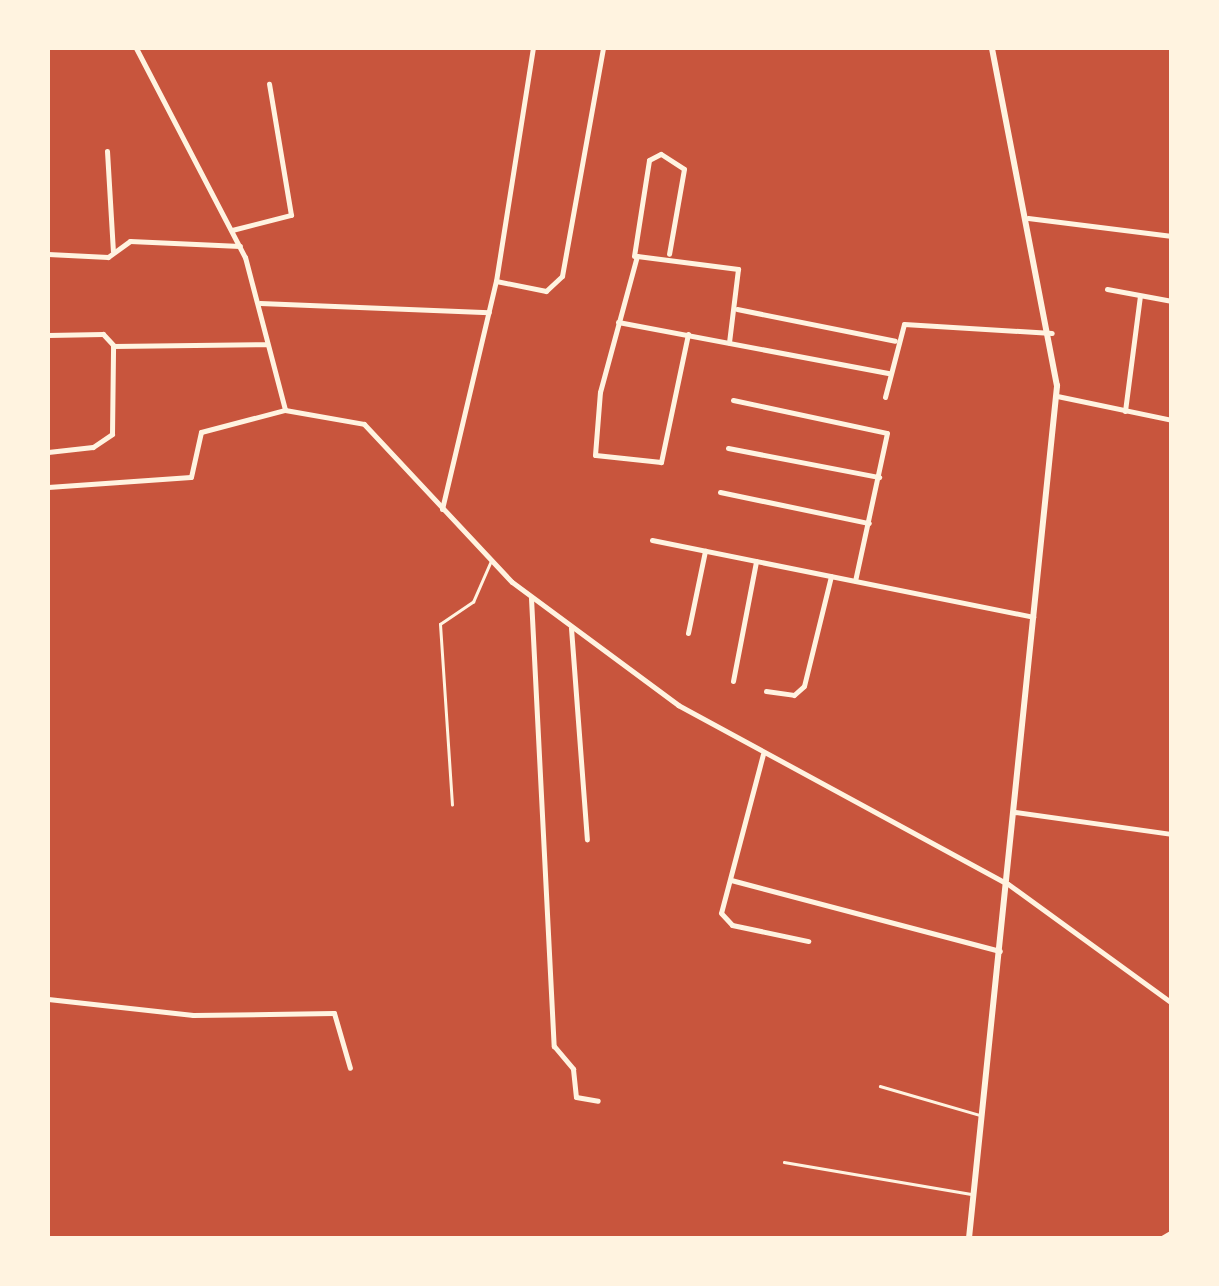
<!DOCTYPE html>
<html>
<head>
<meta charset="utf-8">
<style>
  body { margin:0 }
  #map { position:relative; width:1219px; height:1286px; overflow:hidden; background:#c8553d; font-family:Poppins,sans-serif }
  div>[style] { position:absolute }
  .service>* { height:2.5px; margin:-1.25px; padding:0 1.25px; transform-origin:1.25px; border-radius:1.25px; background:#fff3e0 }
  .minor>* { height:5px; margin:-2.5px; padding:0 2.5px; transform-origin:2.5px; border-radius:2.5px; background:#fff3e0 }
  .tertiary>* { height:6px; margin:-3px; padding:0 3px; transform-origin:3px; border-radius:3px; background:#fff3e0 }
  span { translate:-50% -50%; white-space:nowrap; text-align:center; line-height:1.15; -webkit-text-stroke:10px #fff3e0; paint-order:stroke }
  .frame { position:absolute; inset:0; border:50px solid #fff3e0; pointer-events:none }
</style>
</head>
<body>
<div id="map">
  <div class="service">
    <i style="left:452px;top:805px;width:181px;rotate:-93.8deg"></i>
    <i style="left:440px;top:624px;width:40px;rotate:-34deg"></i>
    <i style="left:473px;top:602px;width:43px;rotate:-66.4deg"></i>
    <i style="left:880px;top:1086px;width:104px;rotate:16.2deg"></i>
    <i style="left:784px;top:1162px;width:191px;rotate:9.7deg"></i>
  </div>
  <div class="minor">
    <i style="left:136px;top:48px;width:236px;rotate:62.5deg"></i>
    <i style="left:245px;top:257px;width:158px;rotate:75.3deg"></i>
    <i style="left:285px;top:410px;width:80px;rotate:10deg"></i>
    <i style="left:364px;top:424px;width:216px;rotate:46.9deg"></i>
    <i style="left:512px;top:582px;width:207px;rotate:36.5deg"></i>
    <i style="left:678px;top:705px;width:375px;rotate:28.5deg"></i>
    <i style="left:1008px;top:884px;width:203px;rotate:36deg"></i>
    <i style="left:107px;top:151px;width:100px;rotate:86.6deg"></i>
    <i style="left:1028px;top:218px;width:145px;rotate:7.1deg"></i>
    <i style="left:232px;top:230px;width:61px;rotate:-14.3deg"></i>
    <i style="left:291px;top:215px;width:133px;rotate:-99.5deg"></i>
    <i style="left:48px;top:254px;width:60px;rotate:2.9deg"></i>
    <i style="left:108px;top:257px;width:27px;rotate:-36deg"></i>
    <i style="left:130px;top:241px;width:110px;rotate:2.6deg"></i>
    <i style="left:634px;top:256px;width:97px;rotate:-81.1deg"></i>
    <i style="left:649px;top:160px;width:13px;rotate:-27deg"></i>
    <i style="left:661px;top:154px;width:27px;rotate:33deg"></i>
    <i style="left:684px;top:169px;width:86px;rotate:100deg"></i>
    <i style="left:496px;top:281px;width:51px;rotate:11.3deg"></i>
    <i style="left:546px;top:291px;width:22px;rotate:-43deg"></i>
    <i style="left:562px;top:276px;width:232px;rotate:-79.8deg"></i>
    <i style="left:1107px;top:289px;width:66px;rotate:10.5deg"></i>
    <i style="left:260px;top:303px;width:229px;rotate:2.3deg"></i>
    <i style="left:737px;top:309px;width:161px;rotate:11.4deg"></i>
    <i style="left:618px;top:322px;width:276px;rotate:10.7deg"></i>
    <i style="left:688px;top:334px;width:131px;rotate:101.9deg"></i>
    <i style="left:661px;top:462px;width:66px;rotate:-173.9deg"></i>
    <i style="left:595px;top:455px;width:63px;rotate:-85.5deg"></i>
    <i style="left:600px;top:392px;width:141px;rotate:-74.8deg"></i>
    <i style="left:637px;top:256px;width:102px;rotate:7.3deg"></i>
    <i style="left:738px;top:269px;width:74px;rotate:97deg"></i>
    <i style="left:48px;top:335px;width:55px;rotate:-1deg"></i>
    <i style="left:103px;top:334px;width:16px;rotate:47deg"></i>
    <i style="left:1057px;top:396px;width:117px;rotate:11.8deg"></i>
    <i style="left:885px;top:397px;width:75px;rotate:-75.4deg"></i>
    <i style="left:904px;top:324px;width:148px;rotate:3.5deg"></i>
    <i style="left:733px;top:400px;width:157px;rotate:12.1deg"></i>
    <i style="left:887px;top:433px;width:151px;rotate:102.2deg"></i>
    <i style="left:1125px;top:411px;width:116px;rotate:-82.6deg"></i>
    <i style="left:728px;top:448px;width:154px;rotate:10.9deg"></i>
    <i style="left:48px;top:452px;width:45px;rotate:-6.3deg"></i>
    <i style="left:93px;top:447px;width:23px;rotate:-34deg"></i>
    <i style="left:112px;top:434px;width:88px;rotate:-89.3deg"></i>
    <i style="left:113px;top:346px;width:153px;rotate:-0.7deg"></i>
    <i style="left:48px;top:487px;width:143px;rotate:-4deg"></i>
    <i style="left:191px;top:477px;width:46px;rotate:-77.5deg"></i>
    <i style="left:201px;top:432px;width:87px;rotate:-14.7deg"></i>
    <i style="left:720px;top:492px;width:152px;rotate:11.8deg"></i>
    <i style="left:442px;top:509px;width:234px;rotate:-76.7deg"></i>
    <i style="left:496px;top:281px;width:236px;rotate:-81deg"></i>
    <i style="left:652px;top:540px;width:389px;rotate:11.4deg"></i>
    <i style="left:531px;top:598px;width:449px;rotate:87.1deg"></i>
    <i style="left:554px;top:1046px;width:30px;rotate:50deg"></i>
    <i style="left:573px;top:1069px;width:28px;rotate:84deg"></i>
    <i style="left:576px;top:1097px;width:22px;rotate:10deg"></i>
    <i style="left:571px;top:628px;width:212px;rotate:85.7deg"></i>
    <i style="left:688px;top:633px;width:84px;rotate:-78.3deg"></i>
    <i style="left:733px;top:681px;width:122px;rotate:-79.1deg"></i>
    <i style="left:766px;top:691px;width:28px;rotate:8deg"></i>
    <i style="left:794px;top:695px;width:13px;rotate:-42deg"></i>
    <i style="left:804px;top:686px;width:113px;rotate:-76.2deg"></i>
    <i style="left:763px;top:754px;width:164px;rotate:104.8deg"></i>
    <i style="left:721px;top:913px;width:16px;rotate:47deg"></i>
    <i style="left:732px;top:925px;width:78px;rotate:11.9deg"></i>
    <i style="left:1015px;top:812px;width:159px;rotate:8deg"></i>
    <i style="left:731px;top:880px;width:278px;rotate:14.8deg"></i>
    <i style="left:48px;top:999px;width:146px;rotate:6.3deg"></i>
    <i style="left:193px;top:1015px;width:141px;rotate:-0.8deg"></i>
    <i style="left:334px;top:1013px;width:57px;rotate:73.8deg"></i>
    <i style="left:1162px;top:1238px;width:12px;rotate:-31deg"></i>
  </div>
  <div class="tertiary">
    <i style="left:969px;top:1238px;width:857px;rotate:-84.1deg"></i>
    <i style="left:1057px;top:386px;width:344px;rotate:-100.9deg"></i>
  </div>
  <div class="frame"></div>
</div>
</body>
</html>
